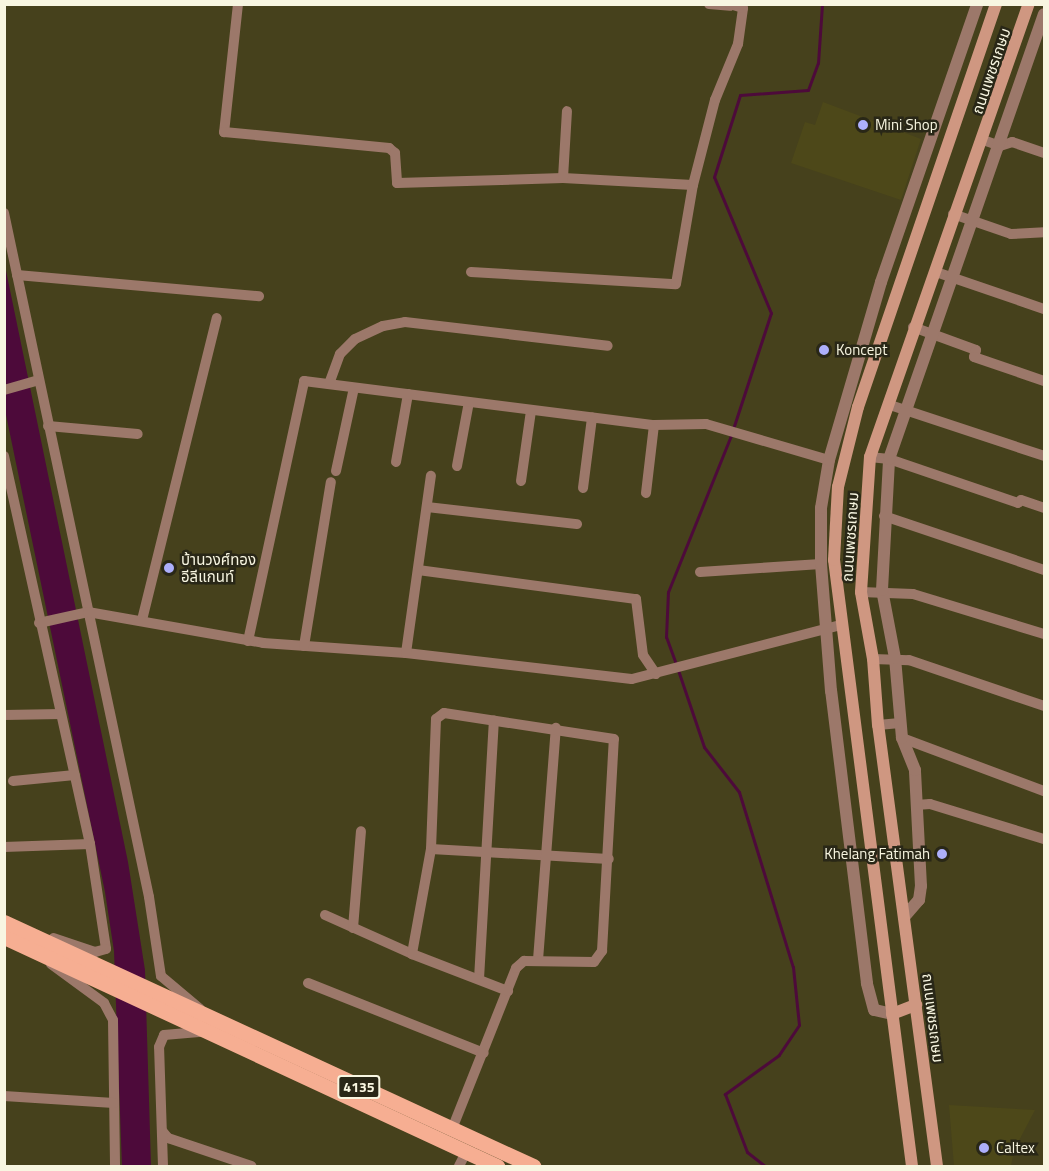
<!DOCTYPE html>
<html>
<head>
<meta charset="utf-8">
<style>
  body { margin:0 }
  #map { position:relative; width:1049px; height:1171px; overflow:hidden; background:#46411c; font-family:"Titillium Web","Noto Sans Thai",sans-serif }
  div>[style] { position:absolute }
  .built>* { inset:0; background:#4d4819 }
  .water>* { inset:0; background:#4d0a3a }
  .stream>* { height:3px; margin:-1.5px; padding:0 1.5px; transform-origin:1.5px; border-radius:1.5px; background:#4d0a3a }
  .minor>* { height:10px; margin:-5px; padding:0 5px; transform-origin:5px; border-radius:5px; background:#9c786a }
  .tertiary>* { height:12px; margin:-6px; padding:0 6px; transform-origin:6px; border-radius:6px; background:#9c786a }
  .secondary>* { height:12px; margin:-6px; padding:0 6px; transform-origin:6px; border-radius:6px; background:#cf9781 }
  .primary>* { height:15px; margin:-7.5px; padding:0 7.5px; transform-origin:7.5px; border-radius:7.5px; background:#f6ae92 }
  .dots>* { width:16px; height:16px; translate:-50% -50%; box-sizing:border-box; border:3px solid #292717; border-radius:50% }
  span { translate:-50% -50%; white-space:nowrap; text-align:center; line-height:1.15; -webkit-text-stroke:5px #292717; paint-order:stroke }
  .shield-label span { padding:2px 4px; background:#292717; border:2px solid; border-radius:4px; -webkit-text-stroke-width:0 }
  .shield-label { font-size:14px; color:#f8f6e1; font-weight:700 }
  .street-label { font-size:15px; color:#f8f6e1 }
  .poi-label { font-size:15px; color:#f8f6e1 }
  .left { translate:0 -50%; text-align:left }
  .right { translate:-100% -50%; text-align:right }
  .frame { position:absolute; inset:0; border:6px solid #f8f6e1; pointer-events:none }
</style>
</head>
<body>
<div id="map">
  <div class="built">
    <i style="clip-path:polygon(823px 102px,921px 139px,901px 200px,791px 163px,805px 122px,815px 125px)"></i>
    <i style="clip-path:polygon(949px 1105px,1035px 1110px,1014px 1150px,1011px 1166px,954px 1166px)"></i>
  </div>
  <div class="water">
    <i style="clip-path:polygon(4px 261px,128px 862px,145px 970px,151px 1166px,122px 1166px,114px 951px,105px 892px,5px 410px)"></i>
  </div>
  <div class="stream">
    <i style="left:733px;top:429px;width:122px;rotate:-71.9deg"></i>
    <i style="left:771px;top:313px;width:147px;rotate:-112.7deg"></i>
    <i style="left:714px;top:177px;width:86px;rotate:-72.4deg"></i>
    <i style="left:740px;top:95px;width:68px;rotate:-4.2deg"></i>
    <i style="left:808px;top:90px;width:29px;rotate:-70deg"></i>
    <i style="left:818px;top:63px;width:59px;rotate:-86.1deg"></i>
    <i style="left:676px;top:664px;width:29px;rotate:-110deg"></i>
    <i style="left:666px;top:637px;width:45px;rotate:-87.5deg"></i>
    <i style="left:668px;top:592px;width:169px;rotate:-68.1deg"></i>
    <i style="left:678px;top:670px;width:81px;rotate:71.3deg"></i>
    <i style="left:704px;top:747px;width:57px;rotate:52.1deg"></i>
    <i style="left:739px;top:792px;width:183px;rotate:72.9deg"></i>
    <i style="left:793px;top:967px;width:58px;rotate:84.1deg"></i>
    <i style="left:799px;top:1025px;width:36px;rotate:124deg"></i>
    <i style="left:779px;top:1055px;width:67px;rotate:144.2deg"></i>
    <i style="left:725px;top:1094px;width:62px;rotate:69.2deg"></i>
    <i style="left:747px;top:1152px;width:23px;rotate:38deg"></i>
  </div>
  <div class="minor">
    <i style="left:238px;top:4px;width:129px;rotate:96.2deg"></i>
    <i style="left:224px;top:132px;width:166px;rotate:5.5deg"></i>
    <i style="left:389px;top:148px;width:8px;rotate:40deg"></i>
    <i style="left:395px;top:153px;width:30px;rotate:86deg"></i>
    <i style="left:397px;top:183px;width:166px;rotate:-1.7deg"></i>
    <i style="left:563px;top:178px;width:130px;rotate:3.1deg"></i>
    <i style="left:709px;top:4px;width:21px;rotate:5deg"></i>
    <i style="left:983px;top:140px;width:18px;rotate:19deg"></i>
    <i style="left:1000px;top:146px;width:13px;rotate:-18deg"></i>
    <i style="left:1012px;top:142px;width:34px;rotate:19deg"></i>
    <i style="left:563px;top:178px;width:67px;rotate:-86.6deg"></i>
    <i style="left:4px;top:213px;width:699px;rotate:78.03deg"></i>
    <i style="left:149px;top:897px;width:80px;rotate:81.4deg"></i>
    <i style="left:161px;top:976px;width:51px;rotate:40.2deg"></i>
    <i style="left:953px;top:214px;width:61px;rotate:19deg"></i>
    <i style="left:1011px;top:234px;width:33px;rotate:-3deg"></i>
    <i style="left:471px;top:272px;width:205px;rotate:3.4deg"></i>
    <i style="left:676px;top:284px;width:100px;rotate:-80.3deg"></i>
    <i style="left:693px;top:185px;width:88px;rotate:-75.5deg"></i>
    <i style="left:715px;top:100px;width:61px;rotate:-67.7deg"></i>
    <i style="left:738px;top:44px;width:36px;rotate:-82deg"></i>
    <i style="left:743px;top:8px;width:14px;rotate:-163deg"></i>
    <i style="left:936px;top:272px;width:114px;rotate:18.9deg"></i>
    <i style="left:17px;top:275px;width:243px;rotate:5deg"></i>
    <i style="left:913px;top:327px;width:67px;rotate:20.1deg"></i>
    <i style="left:976px;top:350px;width:7px;rotate:106deg"></i>
    <i style="left:974px;top:357px;width:74px;rotate:18.9deg"></i>
    <i style="left:329px;top:384px;width:32px;rotate:-70deg"></i>
    <i style="left:340px;top:354px;width:21px;rotate:-45deg"></i>
    <i style="left:355px;top:339px;width:31px;rotate:-25deg"></i>
    <i style="left:383px;top:326px;width:22px;rotate:-10deg"></i>
    <i style="left:405px;top:322px;width:204px;rotate:6.7deg"></i>
    <i style="left:4px;top:390px;width:35px;rotate:-16deg"></i>
    <i style="left:890px;top:405px;width:162px;rotate:18.3deg"></i>
    <i style="left:48px;top:426px;width:90px;rotate:5.1deg"></i>
    <i style="left:4px;top:456px;width:397px;rotate:77.5deg"></i>
    <i style="left:90px;top:844px;width:106px;rotate:81.3deg"></i>
    <i style="left:106px;top:949px;width:11px;rotate:165deg"></i>
    <i style="left:95px;top:952px;width:44px;rotate:-161.6deg"></i>
    <i style="left:870px;top:457px;width:19px;rotate:6deg"></i>
    <i style="left:889px;top:459px;width:136px;rotate:18.8deg"></i>
    <i style="left:1018px;top:503px;width:4px;rotate:-45deg"></i>
    <i style="left:1021px;top:500px;width:24px;rotate:19deg"></i>
    <i style="left:396px;top:462px;width:69px;rotate:-80deg"></i>
    <i style="left:457px;top:466px;width:65px;rotate:-79.4deg"></i>
    <i style="left:336px;top:471px;width:85px;rotate:-77.8deg"></i>
    <i style="left:521px;top:481px;width:71px;rotate:-81.9deg"></i>
    <i style="left:583px;top:488px;width:71px;rotate:-82.7deg"></i>
    <i style="left:646px;top:493px;width:68px;rotate:-83.3deg"></i>
    <i style="left:427px;top:507px;width:151px;rotate:6.5deg"></i>
    <i style="left:884px;top:516px;width:169px;rotate:18.6deg"></i>
    <i style="left:418px;top:570px;width:220px;rotate:7.6deg"></i>
    <i style="left:636px;top:599px;width:56px;rotate:82.9deg"></i>
    <i style="left:643px;top:655px;width:23px;rotate:56deg"></i>
    <i style="left:700px;top:572px;width:121px;rotate:-3.8deg"></i>
    <i style="left:861px;top:592px;width:52px;rotate:2.2deg"></i>
    <i style="left:913px;top:594px;width:137px;rotate:17deg"></i>
    <i style="left:142px;top:620px;width:311px;rotate:-76.1deg"></i>
    <i style="left:39px;top:623px;width:50px;rotate:-12.7deg"></i>
    <i style="left:88px;top:612px;width:178px;rotate:10deg"></i>
    <i style="left:263px;top:643px;width:143px;rotate:4deg"></i>
    <i style="left:406px;top:653px;width:227px;rotate:6.6deg"></i>
    <i style="left:632px;top:679px;width:216px;rotate:-14.5deg"></i>
    <i style="left:248px;top:641px;width:266px;rotate:-77.8deg"></i>
    <i style="left:304px;top:381px;width:353px;rotate:7.2deg"></i>
    <i style="left:654px;top:425px;width:52px;rotate:-1.1deg"></i>
    <i style="left:706px;top:424px;width:128px;rotate:16.3deg"></i>
    <i style="left:304px;top:646px;width:166px;rotate:-80.7deg"></i>
    <i style="left:406px;top:653px;width:179px;rotate:-82deg"></i>
    <i style="left:873px;top:659px;width:36px;rotate:2deg"></i>
    <i style="left:909px;top:660px;width:143px;rotate:18.8deg"></i>
    <i style="left:4px;top:715px;width:57px;rotate:-1deg"></i>
    <i style="left:878px;top:725px;width:22px;rotate:-5deg"></i>
    <i style="left:902px;top:738px;width:152px;rotate:20.5deg"></i>
    <i style="left:13px;top:781px;width:62px;rotate:-5.5deg"></i>
    <i style="left:916px;top:805px;width:14px;rotate:-4deg"></i>
    <i style="left:930px;top:804px;width:119px;rotate:17.1deg"></i>
    <i style="left:4px;top:847px;width:86px;rotate:-2deg"></i>
    <i style="left:431px;top:849px;width:178px;rotate:3.2deg"></i>
    <i style="left:325px;top:915px;width:95px;rotate:24.1deg"></i>
    <i style="left:353px;top:928px;width:97px;rotate:-85.3deg"></i>
    <i style="left:538px;top:960px;width:233px;rotate:-85.6deg"></i>
    <i style="left:51px;top:964px;width:66px;rotate:36.3deg"></i>
    <i style="left:104px;top:1003px;width:19px;rotate:62deg"></i>
    <i style="left:113px;top:1020px;width:146px;rotate:89.2deg"></i>
    <i style="left:479px;top:979px;width:259px;rotate:-86.7deg"></i>
    <i style="left:308px;top:983px;width:189px;rotate:21.7deg"></i>
    <i style="left:4px;top:1096px;width:110px;rotate:3.6deg"></i>
    <i style="left:452px;top:1129px;width:173px;rotate:-68.3deg"></i>
    <i style="left:516px;top:968px;width:11px;rotate:-41deg"></i>
    <i style="left:524px;top:961px;width:70px;rotate:0.8deg"></i>
    <i style="left:594px;top:962px;width:14px;rotate:-54deg"></i>
    <i style="left:602px;top:951px;width:212px;rotate:-86.8deg"></i>
    <i style="left:614px;top:739px;width:172px;rotate:-171.3deg"></i>
    <i style="left:444px;top:713px;width:10px;rotate:143deg"></i>
    <i style="left:436px;top:719px;width:130px;rotate:92.2deg"></i>
    <i style="left:431px;top:849px;width:107px;rotate:100.3deg"></i>
    <i style="left:412px;top:954px;width:103px;rotate:21.1deg"></i>
    <i style="left:163px;top:1132px;width:8px;rotate:50deg"></i>
    <i style="left:168px;top:1138px;width:88px;rotate:18.6deg"></i>
    <i style="left:163px;top:1166px;width:119px;rotate:-91.9deg"></i>
    <i style="left:159px;top:1047px;width:13px;rotate:-67deg"></i>
    <i style="left:164px;top:1035px;width:38px;rotate:-5deg"></i>
    <i style="left:459px;top:1166px;width:16px;rotate:-63deg"></i>
  </div>
  <div class="tertiary">
    <i style="left:904px;top:917px;width:23px;rotate:-49deg"></i>
    <i style="left:919px;top:900px;width:14px;rotate:-82deg"></i>
    <i style="left:921px;top:886px;width:116px;rotate:-93deg"></i>
    <i style="left:915px;top:770px;width:35px;rotate:-112deg"></i>
    <i style="left:902px;top:738px;width:80px;rotate:-95deg"></i>
    <i style="left:895px;top:658px;width:69px;rotate:-100.8deg"></i>
    <i style="left:882px;top:590px;width:131px;rotate:-86.9deg"></i>
    <i style="left:889px;top:459px;width:471px;rotate:-70.8deg"></i>
    <i style="left:892px;top:1014px;width:18px;rotate:-167deg"></i>
    <i style="left:874px;top:1010px;width:28px;rotate:-105deg"></i>
    <i style="left:867px;top:983px;width:294px;rotate:-97deg"></i>
    <i style="left:831px;top:691px;width:127px;rotate:-94.5deg"></i>
    <i style="left:821px;top:564px;width:56px;rotate:-90deg"></i>
    <i style="left:821px;top:508px;width:49px;rotate:-80.5deg"></i>
    <i style="left:829px;top:460px;width:185px;rotate:-73.7deg"></i>
    <i style="left:881px;top:282px;width:294px;rotate:-70.9deg"></i>
  </div>
  <div class="secondary">
    <i style="left:892px;top:1014px;width:26px;rotate:-21deg"></i>
    <i style="left:912px;top:1166px;width:611px;rotate:-97.33deg"></i>
    <i style="left:834px;top:560px;width:73px;rotate:-86.9deg"></i>
    <i style="left:838px;top:487px;width:82px;rotate:-76deg"></i>
    <i style="left:858px;top:407px;width:426px;rotate:-71.1deg"></i>
    <i style="left:937px;top:1166px;width:445px;rotate:-97.6deg"></i>
    <i style="left:878px;top:725px;width:66px;rotate:-94.3deg"></i>
    <i style="left:873px;top:659px;width:68px;rotate:-100.2deg"></i>
    <i style="left:861px;top:592px;width:135px;rotate:-86.2deg"></i>
    <i style="left:870px;top:457px;width:480px;rotate:-70.7deg"></i>
  </div>
  <div class="primary">
    <i style="left:4px;top:922px;width:583px;rotate:24.76deg"></i>
    <i style="left:4px;top:937px;width:544px;rotate:24.92deg"></i>
  </div>
  <div class="dots">
    <i style="left:863px;top:125px;background:#adaffb"></i>
    <i style="left:824px;top:350px;background:#adaffb"></i>
    <i style="left:169px;top:568px;background:#adaffb"></i>
    <i style="left:942px;top:854px;background:#adaffb"></i>
    <i style="left:984px;top:1148px;background:#adaffb"></i>
  </div>
  <div class="shield-label">
    <span style="left:359px;top:1087px">4135</span>
  </div>
  <div class="street-label">
    <span style="left:991px;top:71px;rotate:-71deg">ถนนเพชรเกษม</span>
    <span style="left:850px;top:537px;rotate:-86deg">ถนนเพชรเกษม</span>
    <span style="left:933px;top:1018px;rotate:83deg">ถนนเพชรเกษม</span>
  </div>
  <div class="poi-label">
    <span class="left" style="left:875px;top:125px">Mini Shop</span>
    <span class="left" style="left:836px;top:350px">Koncept</span>
    <span class="left" style="left:181px;top:568px">บ้านวงศ์ทอง<br>อีลีแกนท์</span>
    <span class="right" style="left:930px;top:854px">Khelang Fatimah</span>
    <span class="left" style="left:996px;top:1148px">Caltex</span>
  </div>
  <div class="frame"></div>
</div>
</body>
</html>
